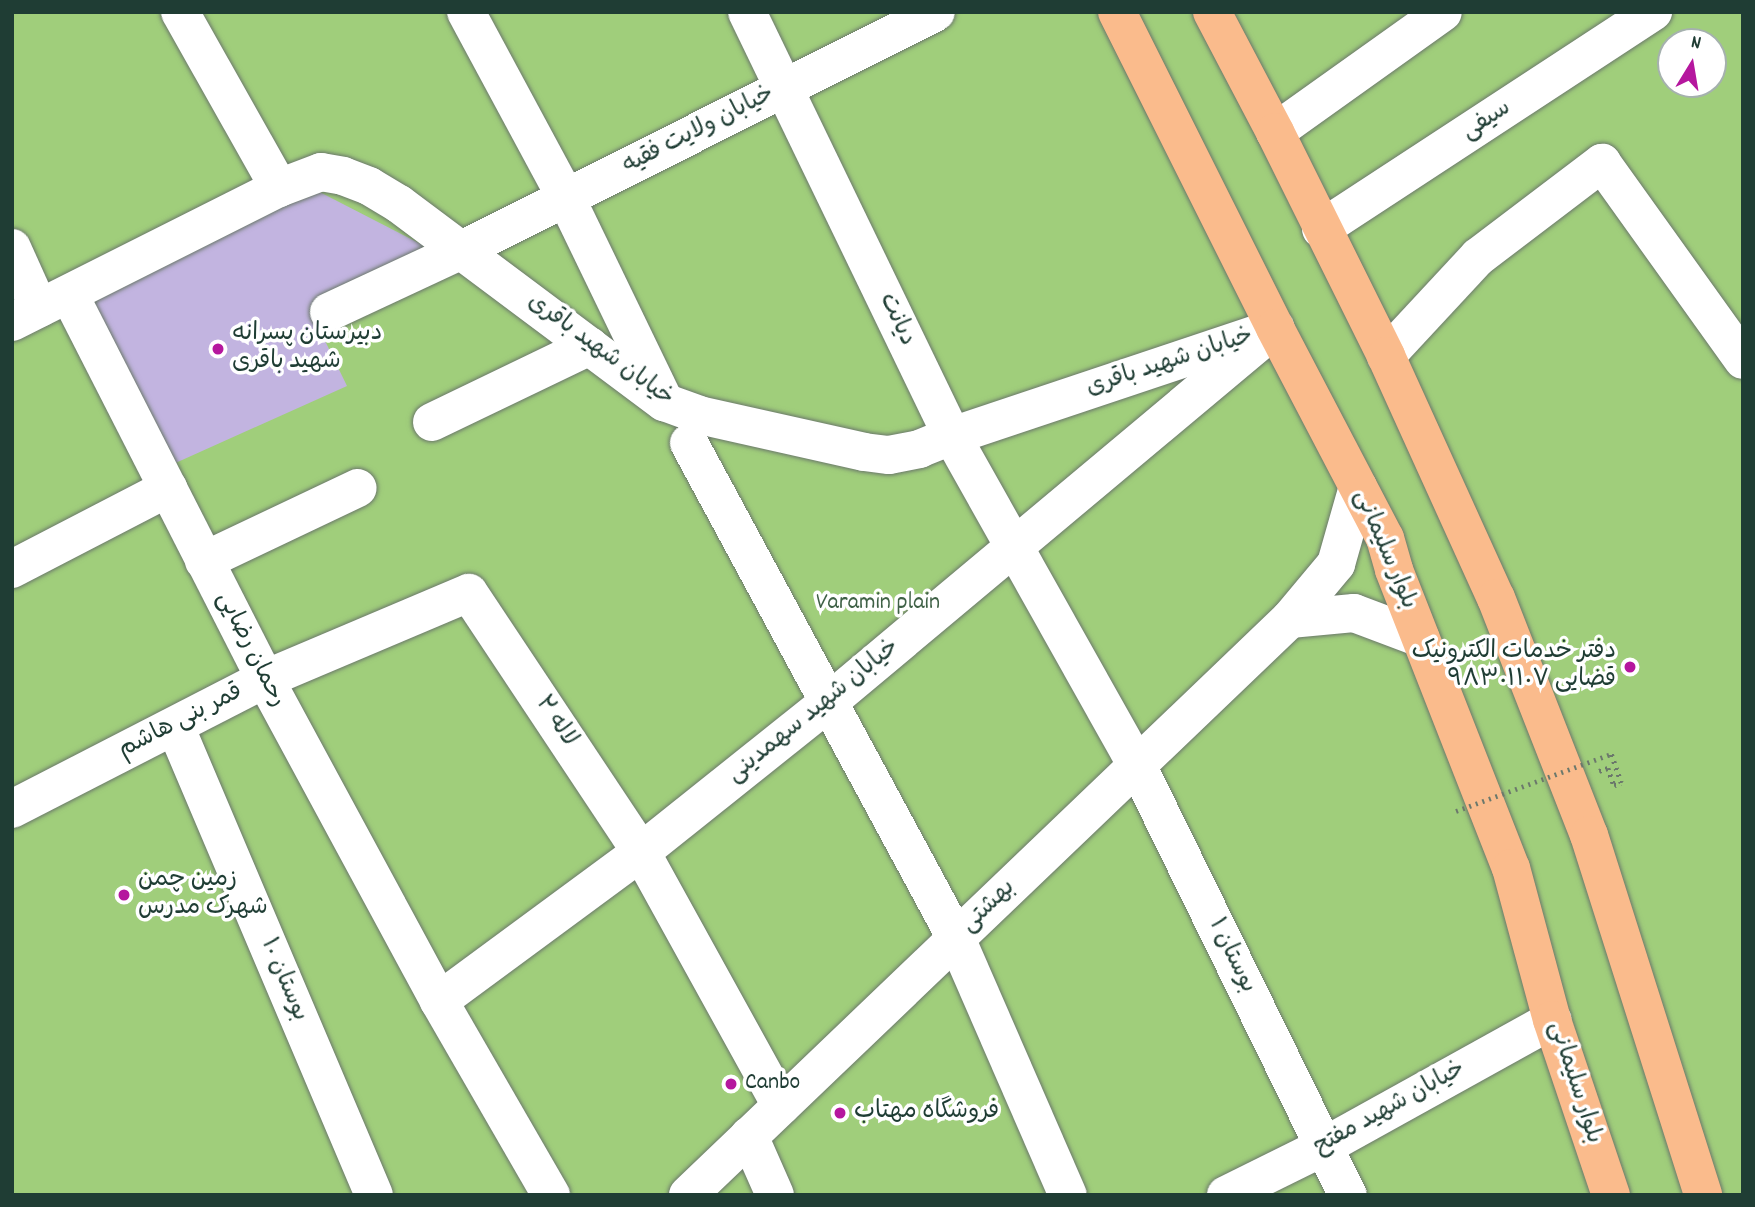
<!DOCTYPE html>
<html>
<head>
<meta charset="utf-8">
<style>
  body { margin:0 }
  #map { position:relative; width:1755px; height:1207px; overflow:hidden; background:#f7e6d1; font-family:Dekko,"Playpen Sans Arabic",sans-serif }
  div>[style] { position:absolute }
  .green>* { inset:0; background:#a0ce7b }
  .building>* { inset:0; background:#c2b4e0 }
  .path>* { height:4.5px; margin-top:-2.25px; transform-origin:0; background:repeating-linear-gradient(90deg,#6b786b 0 2px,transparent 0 7px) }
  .roads { filter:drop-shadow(0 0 2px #6b786b) drop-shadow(0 0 2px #6b786b) }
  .minor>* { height:38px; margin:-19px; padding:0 19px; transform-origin:19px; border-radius:19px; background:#fff }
  .highway>* { height:38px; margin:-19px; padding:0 19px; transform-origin:19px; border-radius:19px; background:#fabb8c }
  .path-bridge>* { height:4.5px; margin-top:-2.25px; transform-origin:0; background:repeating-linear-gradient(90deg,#6b786b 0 2px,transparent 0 7px) }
  .dots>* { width:19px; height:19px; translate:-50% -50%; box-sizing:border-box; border:4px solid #fff; border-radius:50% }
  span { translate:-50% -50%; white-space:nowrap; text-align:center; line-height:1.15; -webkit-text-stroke:7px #fff; paint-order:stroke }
  .street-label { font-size:24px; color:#1f3d34 }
  .poi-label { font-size:24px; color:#1f3d34 }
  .left { translate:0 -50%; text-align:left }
  .right { translate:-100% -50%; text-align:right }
  .park-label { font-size:24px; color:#3f6146 }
  .frame { position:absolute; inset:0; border:14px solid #1f3d34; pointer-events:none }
  .north { position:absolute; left:1657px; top:28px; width:70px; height:70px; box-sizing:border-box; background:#fff; border:2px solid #a5b1ae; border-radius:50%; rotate:11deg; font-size:19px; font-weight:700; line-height:28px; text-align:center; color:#1f3d34 }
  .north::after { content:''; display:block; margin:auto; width:24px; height:32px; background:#b5179e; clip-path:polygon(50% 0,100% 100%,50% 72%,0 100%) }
</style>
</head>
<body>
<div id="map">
  <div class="green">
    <i style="clip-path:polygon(evenodd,12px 12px,1743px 12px,1743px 1195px,12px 1195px,12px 12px,1671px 42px,1713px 42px,1713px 84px,1671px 84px,1671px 42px)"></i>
  </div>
  <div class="building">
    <i style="clip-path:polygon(306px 185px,444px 256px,311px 312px,347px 386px,171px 465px,81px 300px)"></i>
  </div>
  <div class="path">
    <i style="left:1599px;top:771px;width:9px;rotate:-18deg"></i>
    <i style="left:1608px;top:768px;width:18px;rotate:71deg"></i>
    <i style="left:1614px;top:785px;width:7px;rotate:-16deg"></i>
    <i style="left:1621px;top:783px;width:31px;rotate:-109deg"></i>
  </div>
  <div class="roads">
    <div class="minor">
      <i style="left:180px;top:12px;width:202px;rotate:60.6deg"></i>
      <i style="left:466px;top:12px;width:211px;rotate:61.7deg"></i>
      <i style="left:566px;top:198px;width:221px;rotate:64.2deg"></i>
      <i style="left:747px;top:12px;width:471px;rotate:64.2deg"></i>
      <i style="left:952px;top:436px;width:377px;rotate:60.7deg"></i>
      <i style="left:1137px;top:765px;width:479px;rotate:63.9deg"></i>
      <i style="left:1275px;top:132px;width:206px;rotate:-35.5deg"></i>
      <i style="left:1321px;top:229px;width:397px;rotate:-33.2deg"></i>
      <i style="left:12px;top:248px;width:66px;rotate:65.8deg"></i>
      <i style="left:69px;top:294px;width:432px;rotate:63deg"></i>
      <i style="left:265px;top:679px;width:366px;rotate:61.6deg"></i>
      <i style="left:439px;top:1001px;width:224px;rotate:60deg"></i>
      <i style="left:329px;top:312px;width:147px;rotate:-25deg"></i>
      <i style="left:462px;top:250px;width:530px;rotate:-26.66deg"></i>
      <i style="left:12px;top:322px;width:299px;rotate:-26.7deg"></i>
      <i style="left:279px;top:188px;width:45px;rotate:-20.9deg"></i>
      <i style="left:321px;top:172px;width:22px;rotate:10deg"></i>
      <i style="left:343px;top:176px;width:28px;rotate:21deg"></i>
      <i style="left:369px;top:186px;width:35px;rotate:31deg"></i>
      <i style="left:399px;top:204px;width:331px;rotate:36.8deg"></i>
      <i style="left:664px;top:402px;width:37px;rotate:20deg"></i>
      <i style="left:699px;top:415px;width:169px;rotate:12.6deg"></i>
      <i style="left:864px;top:452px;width:25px;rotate:7deg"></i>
      <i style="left:889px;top:455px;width:31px;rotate:-11deg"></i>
      <i style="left:919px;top:449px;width:35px;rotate:-22deg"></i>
      <i style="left:952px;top:436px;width:341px;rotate:-18.5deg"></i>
      <i style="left:1386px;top:356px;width:135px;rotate:-47.1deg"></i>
      <i style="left:1478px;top:257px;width:156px;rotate:-37.2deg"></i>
      <i style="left:1602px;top:163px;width:242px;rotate:54.4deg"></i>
      <i style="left:432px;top:422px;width:175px;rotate:-25.7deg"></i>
      <i style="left:689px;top:443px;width:562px;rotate:61.66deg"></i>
      <i style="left:956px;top:938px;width:280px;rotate:66.5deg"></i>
      <i style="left:204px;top:561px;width:170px;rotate:-25.4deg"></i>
      <i style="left:12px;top:569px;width:176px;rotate:-27.4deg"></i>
      <i style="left:1290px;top:619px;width:64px;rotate:-5.4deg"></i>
      <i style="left:1354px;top:613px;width:71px;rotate:20.7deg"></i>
      <i style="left:175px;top:726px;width:509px;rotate:67.01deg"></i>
      <i style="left:12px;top:809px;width:284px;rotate:-27.2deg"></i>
      <i style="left:265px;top:679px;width:221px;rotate:-22.9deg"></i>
      <i style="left:469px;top:593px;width:311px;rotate:56.4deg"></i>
      <i style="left:641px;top:852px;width:290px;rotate:61.1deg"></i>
      <i style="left:439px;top:1001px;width:251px;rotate:-36.4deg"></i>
      <i style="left:641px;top:852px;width:242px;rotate:-38.6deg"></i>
      <i style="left:830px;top:701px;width:561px;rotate:-39.94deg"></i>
      <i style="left:749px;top:1136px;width:64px;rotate:66.2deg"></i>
      <i style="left:688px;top:1195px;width:833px;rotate:-43.74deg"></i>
      <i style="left:1290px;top:619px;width:72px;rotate:-50.1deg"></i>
      <i style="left:1336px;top:564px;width:80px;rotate:-74.1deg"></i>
      <i style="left:1226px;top:1195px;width:110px;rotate:-26.3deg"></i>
      <i style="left:1325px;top:1146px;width:260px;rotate:-29deg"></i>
    </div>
    <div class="highway">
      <i style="left:1117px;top:12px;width:353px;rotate:63.4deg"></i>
      <i style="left:1275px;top:328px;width:237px;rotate:62.4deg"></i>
      <i style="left:1385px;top:538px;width:33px;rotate:74deg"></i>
      <i style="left:1394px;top:570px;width:320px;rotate:68.6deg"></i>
      <i style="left:1511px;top:868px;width:157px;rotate:74.9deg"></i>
      <i style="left:1552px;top:1020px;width:185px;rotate:71.4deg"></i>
      <i style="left:1212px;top:12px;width:136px;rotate:62.3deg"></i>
      <i style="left:1275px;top:132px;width:250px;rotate:63.6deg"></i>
      <i style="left:1386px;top:356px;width:266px;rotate:65.6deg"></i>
      <i style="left:1496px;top:598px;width:255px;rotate:68.6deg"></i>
      <i style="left:1589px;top:835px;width:378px;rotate:72.4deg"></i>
    </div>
  </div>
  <div class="path-bridge">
    <i style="left:1456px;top:811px;width:165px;rotate:-20.2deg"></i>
  </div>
  <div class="dots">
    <i style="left:218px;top:349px;background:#b5179e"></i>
    <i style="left:1630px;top:667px;background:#b5179e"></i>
    <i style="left:124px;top:895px;background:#b5179e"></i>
    <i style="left:731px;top:1084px;background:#b5179e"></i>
    <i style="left:840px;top:1113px;background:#b5179e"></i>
  </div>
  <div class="street-label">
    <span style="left:1487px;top:121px;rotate:-33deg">سیفی</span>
    <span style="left:699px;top:131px;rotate:-27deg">خیابان ولایت فقیه</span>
    <span style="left:896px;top:320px;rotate:65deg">دیانت</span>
    <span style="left:600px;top:351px;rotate:36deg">خیابان شهید باقری</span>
    <span style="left:1170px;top:363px;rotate:-18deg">خیابان شهید باقری</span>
    <span style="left:1384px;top:550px;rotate:67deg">بلوار سلیمانی</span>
    <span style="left:250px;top:650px;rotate:63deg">رحمان رضایی</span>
    <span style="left:814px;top:712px;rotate:-39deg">خیابان شهید سهمدینی</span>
    <span style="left:181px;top:722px;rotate:-27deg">قمر بنی هاشم</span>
    <span style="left:555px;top:722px;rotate:56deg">لاله ۲</span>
    <span style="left:989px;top:907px;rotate:-44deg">بهشتی</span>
    <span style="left:1231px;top:956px;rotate:64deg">بوستان ۱</span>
    <span style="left:283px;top:980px;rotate:67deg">بوستان ۱۰</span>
    <span style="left:1574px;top:1083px;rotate:72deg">بلوار سلیمانی</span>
    <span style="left:1390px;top:1109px;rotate:-29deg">خیابان شهید مفتح</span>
  </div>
  <div class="poi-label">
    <span class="left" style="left:232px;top:349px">دبیرستان پسرانه<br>شهید باقری</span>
    <span class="right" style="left:1616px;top:667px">دفتر خدمات الکترونیک<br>قضایی ۹۸۳۰۱۱۰۷</span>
    <span class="left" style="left:138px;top:895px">زمین چمن<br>شهرک مدرس</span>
    <span class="left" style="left:745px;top:1084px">Canbo</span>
    <span class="left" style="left:854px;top:1113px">فروشگاه مهتاب</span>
  </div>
  <div class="park-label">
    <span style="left:878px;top:604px">Varamin plain</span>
  </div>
  <div class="frame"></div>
  <div class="north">N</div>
</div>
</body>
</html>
